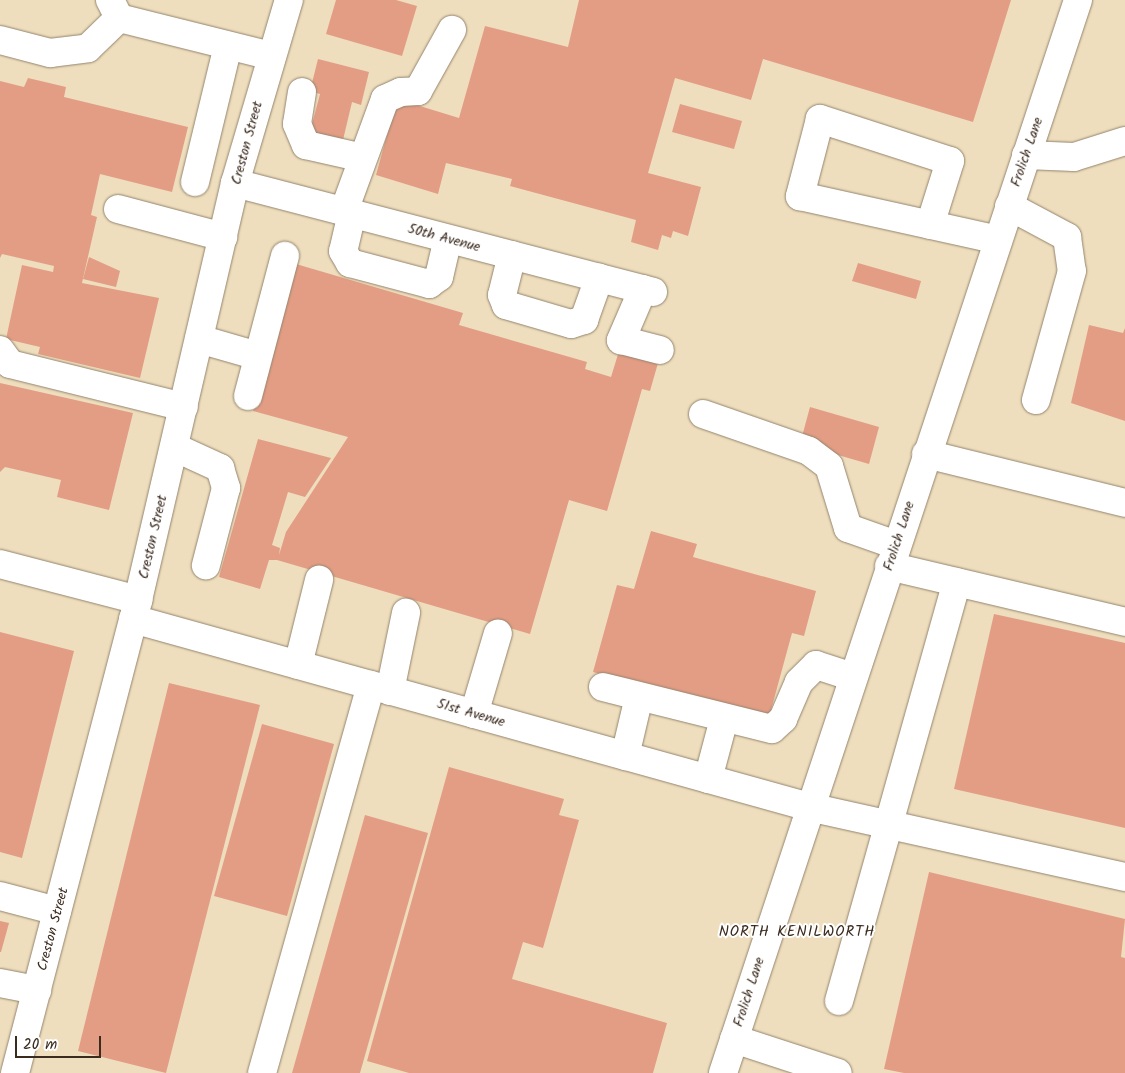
<!DOCTYPE html>
<html>
<head>
<meta charset="utf-8">
<style>
  body { margin:0 }
  #map { position:relative; width:1125px; height:1073px; overflow:hidden; background:#eedebd; font-family:Kalam,sans-serif }
  div>[style] { position:absolute }
  .building>* { inset:0; background:#e39d84 }
  .roads { filter:drop-shadow(0 0 1px #94846e) drop-shadow(0 0 1px #94846e) }
  .minor>* { height:28px; margin:-14px; padding:0 14px; transform-origin:14px; border-radius:14px; background:#fff }
  span { translate:-50% -50%; white-space:nowrap; text-align:center; line-height:1.15; -webkit-text-stroke:4px #fff; paint-order:stroke }
  .street-label { font-size:14px; color:#3b2a1e }
  .neighbourhood-label { font-size:15px; color:#3b2a1e; letter-spacing:1px }
  .scale { position:absolute; left:15px; top:1036px; width:86px; height:22px; box-sizing:border-box; border:2px solid #3b2a1e; border-top:0; padding-left:6px; font-size:15px; line-height:18px; white-space:nowrap; color:#3b2a1e; -webkit-text-stroke:4px #fff; paint-order:stroke }
</style>
</head>
<body>
<div id="map">
  <div class="building">
    <i style="clip-path:polygon(336px 0,396px 0,417px 6px,402px 56px,326px 34px)"></i>
    <i style="clip-path:polygon(579px 0,1011px 0,973px 122px,763px 59px,751px 100px,675px 78px,648px 173px,701px 187px,688px 236px,673px 231px,671px 238px,662px 235px,658px 250px,631px 242px,636px 220px,510px 186px,512px 179px,446px 163px,438px 194px,376px 175px,397px 99px,459px 118px,485px 26px,568px 47px)"></i>
    <i style="clip-path:polygon(318px 59px,369px 72px,361px 105px,352px 102px,343px 140px,310px 132px,320px 94px,310px 91px)"></i>
    <i style="clip-path:polygon(28px 78px,66px 87px,64px 97px,188px 127px,172px 192px,100px 174px,91px 215px,97px 217px,82px 283px,159px 298px,140px 378px,38px 354px,40px 347px,6px 339px,22px 265px,53px 272px,54px 266px,2px 254px,0 258px,0 81px,24px 87px)"></i>
    <i style="clip-path:polygon(680px 104px,742px 121px,734px 149px,672px 132px)"></i>
    <i style="clip-path:polygon(89px 257px,120px 271px,116px 287px,83px 279px)"></i>
    <i style="clip-path:polygon(858px 263px,921px 281px,916px 299px,852px 281px)"></i>
    <i style="clip-path:polygon(296px 264px,463px 313px,459px 325px,587px 362px,585px 369px,611px 377px,619px 351px,658px 363px,650px 391px,642px 389px,607px 511px,569px 500px,530px 634px,277px 560px,269px 560px,260px 589px,219px 577px,258px 439px,331px 458px,305px 497px,288px 492px,272px 545px,280px 548px,279px 555px,286px 532px,348px 437px,253px 411px)"></i>
    <i style="clip-path:polygon(1089px 325px,1123px 333px,1125px 328px,1125px 421px,1071px 403px)"></i>
    <i style="clip-path:polygon(0 383px,133px 413px,109px 510px,57px 497px,61px 480px,5px 467px,0 472px)"></i>
    <i style="clip-path:polygon(810px 407px,879px 427px,869px 464px,800px 444px)"></i>
    <i style="clip-path:polygon(651px 531px,697px 544px,693px 557px,816px 591px,804px 636px,792px 633px,768px 721px,593px 672px,617px 585px,634px 589px)"></i>
    <i style="clip-path:polygon(994px 614px,1125px 643px,1125px 828px,954px 789px)"></i>
    <i style="clip-path:polygon(0 632px,74px 651px,22px 858px,0 852px)"></i>
    <i style="clip-path:polygon(169px 683px,260px 705px,166px 1073px,78px 1051px)"></i>
    <i style="clip-path:polygon(262px 724px,334px 744px,287px 916px,214px 896px)"></i>
    <i style="clip-path:polygon(449px 767px,564px 799px,559px 815px,579px 820px,543px 948px,523px 942px,512px 979px,667px 1023px,653px 1073px,409px 1073px,367px 1061px)"></i>
    <i style="clip-path:polygon(365px 815px,428px 833px,360px 1073px,292px 1073px)"></i>
    <i style="clip-path:polygon(929px 872px,1125px 919px,1121px 957px,1125px 958px,1125px 1073px,904px 1073px,884px 1069px)"></i>
    <i style="clip-path:polygon(0 921px,9px 923px,1px 952px,0 952px)"></i>
  </div>
  <div class="roads">
    <div class="minor">
      <i style="left:110px;top:0;width:20px;rotate:63deg"></i>
      <i style="left:119px;top:18px;width:157px;rotate:14deg"></i>
      <i style="left:0;top:40px;width:52px;rotate:14.6deg"></i>
      <i style="left:50px;top:53px;width:38px;rotate:-7deg"></i>
      <i style="left:88px;top:48px;width:43px;rotate:-44.1deg"></i>
      <i style="left:302px;top:92px;width:32px;rotate:99deg"></i>
      <i style="left:297px;top:124px;width:23px;rotate:67deg"></i>
      <i style="left:306px;top:145px;width:58px;rotate:12.8deg"></i>
      <i style="left:1026px;top:155px;width:48px;rotate:2.4deg"></i>
      <i style="left:1074px;top:157px;width:53px;rotate:-17.4deg"></i>
      <i style="left:195px;top:182px;width:140px;rotate:-76.4deg"></i>
      <i style="left:235px;top:183px;width:432px;rotate:14.6deg"></i>
      <i style="left:1009px;top:206px;width:66px;rotate:28.1deg"></i>
      <i style="left:1067px;top:237px;width:34px;rotate:82deg"></i>
      <i style="left:1072px;top:271px;width:134px;rotate:105.6deg"></i>
      <i style="left:118px;top:209px;width:109px;rotate:14.9deg"></i>
      <i style="left:344px;top:211px;width:119px;rotate:-69.9deg"></i>
      <i style="left:385px;top:99px;width:17px;rotate:-24deg"></i>
      <i style="left:401px;top:92px;width:17px;rotate:-3deg"></i>
      <i style="left:418px;top:91px;width:70px;rotate:-60.9deg"></i>
      <i style="left:352px;top:213px;width:39px;rotate:103deg"></i>
      <i style="left:343px;top:251px;width:14px;rotate:60deg"></i>
      <i style="left:350px;top:263px;width:82px;rotate:14.9deg"></i>
      <i style="left:429px;top:284px;width:12px;rotate:-35deg"></i>
      <i style="left:439px;top:277px;width:39px;rotate:-77deg"></i>
      <i style="left:930px;top:225px;width:67px;rotate:-72.6deg"></i>
      <i style="left:950px;top:161px;width:137px;rotate:-162.1deg"></i>
      <i style="left:820px;top:119px;width:80px;rotate:104.6deg"></i>
      <i style="left:800px;top:196px;width:203px;rotate:12.5deg"></i>
      <i style="left:512px;top:255px;width:41px;rotate:104deg"></i>
      <i style="left:502px;top:295px;width:11px;rotate:68deg"></i>
      <i style="left:506px;top:305px;width:68px;rotate:16.3deg"></i>
      <i style="left:571px;top:324px;width:14px;rotate:-17deg"></i>
      <i style="left:584px;top:320px;width:45px;rotate:-70.3deg"></i>
      <i style="left:643px;top:289px;width:56px;rotate:113.3deg"></i>
      <i style="left:621px;top:340px;width:40px;rotate:14.4deg"></i>
      <i style="left:199px;top:339px;width:61px;rotate:16.1deg"></i>
      <i style="left:0;top:350px;width:17px;rotate:54deg"></i>
      <i style="left:10px;top:364px;width:179px;rotate:13.9deg"></i>
      <i style="left:248px;top:396px;width:145px;rotate:-75.2deg"></i>
      <i style="left:703px;top:414px;width:112px;rotate:19.2deg"></i>
      <i style="left:809px;top:451px;width:25px;rotate:37deg"></i>
      <i style="left:829px;top:466px;width:65px;rotate:73deg"></i>
      <i style="left:848px;top:528px;width:51px;rotate:19.5deg"></i>
      <i style="left:174px;top:447px;width:51px;rotate:24.5deg"></i>
      <i style="left:220px;top:468px;width:21px;rotate:73deg"></i>
      <i style="left:226px;top:488px;width:80px;rotate:104.6deg"></i>
      <i style="left:926px;top:454px;width:205px;rotate:13.8deg"></i>
      <i style="left:0;top:564px;width:143px;rotate:14.6deg"></i>
      <i style="left:889px;top:566px;width:243px;rotate:13.3deg"></i>
      <i style="left:133px;top:619px;width:702px;rotate:15.54deg"></i>
      <i style="left:809px;top:807px;width:324px;rotate:12.5deg"></i>
      <i style="left:298px;top:665px;width:88px;rotate:-76.1deg"></i>
      <i style="left:603px;top:687px;width:174px;rotate:14deg"></i>
      <i style="left:772px;top:729px;width:15px;rotate:-42deg"></i>
      <i style="left:783px;top:719px;width:40px;rotate:-66.6deg"></i>
      <i style="left:799px;top:682px;width:24px;rotate:-45deg"></i>
      <i style="left:816px;top:665px;width:38px;rotate:18deg"></i>
      <i style="left:390px;top:691px;width:80px;rotate:-78.4deg"></i>
      <i style="left:474px;top:714px;width:84px;rotate:-73.5deg"></i>
      <i style="left:625px;top:756px;width:61px;rotate:-76.7deg"></i>
      <i style="left:708px;top:779px;width:62px;rotate:-75.1deg"></i>
      <i style="left:0;top:896px;width:59px;rotate:14.7deg"></i>
      <i style="left:0;top:983px;width:38px;rotate:11deg"></i>
      <i style="left:839px;top:1001px;width:435px;rotate:-74.3deg"></i>
      <i style="left:734px;top:1039px;width:109px;rotate:18.1deg"></i>
      <i style="left:15px;top:1073px;width:489px;rotate:-75.4deg"></i>
      <i style="left:138px;top:600px;width:428px;rotate:-76.9deg"></i>
      <i style="left:235px;top:183px;width:191px;rotate:-73.6deg"></i>
      <i style="left:262px;top:1073px;width:403px;rotate:-74.3deg"></i>
      <i style="left:723px;top:1073px;width:1130px;rotate:-71.69deg"></i>
    </div>
  </div>
  <div class="street-label">
    <span style="left:247px;top:143px;rotate:-75deg">Creston Street</span>
    <span style="left:1027px;top:152px;rotate:-71deg">Frolich Lane</span>
    <span style="left:444px;top:238px;rotate:15deg">50th Avenue</span>
    <span style="left:899px;top:536px;rotate:-72deg">Frolich Lane</span>
    <span style="left:153px;top:537px;rotate:-77deg">Creston Street</span>
    <span style="left:471px;top:713px;rotate:16deg">51st Avenue</span>
    <span style="left:53px;top:929px;rotate:-75deg">Creston Street</span>
    <span style="left:749px;top:992px;rotate:-72deg">Frolich Lane</span>
  </div>
  <div class="neighbourhood-label">
    <span style="left:797px;top:933px">NORTH KENILWORTH</span>
  </div>
  <div class="scale">20 m</div>
</div>
</body>
</html>
